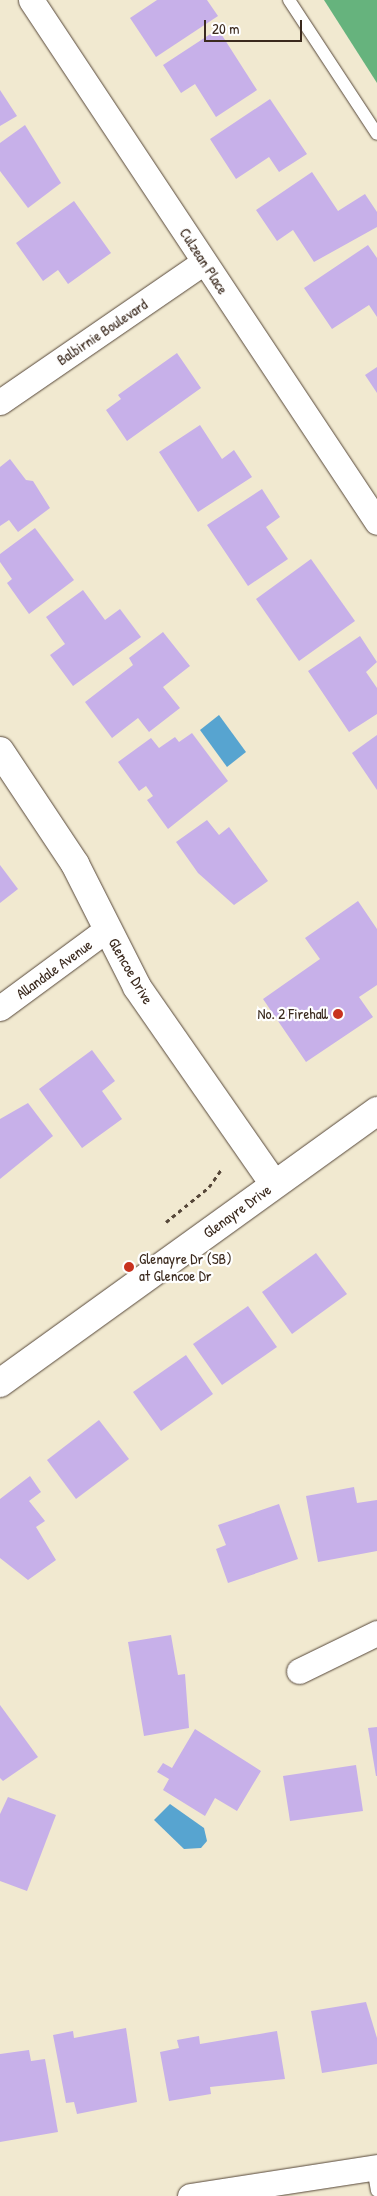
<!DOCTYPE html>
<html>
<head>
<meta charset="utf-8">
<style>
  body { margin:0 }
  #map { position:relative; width:377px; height:2196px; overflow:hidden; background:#f1e9d0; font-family:"Patrick Hand",sans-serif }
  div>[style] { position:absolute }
  .forest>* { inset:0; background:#66b37d }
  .water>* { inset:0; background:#57a4d0 }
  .building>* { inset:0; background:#c7b0e9 }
  .path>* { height:3px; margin-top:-1.5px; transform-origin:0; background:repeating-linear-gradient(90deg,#564739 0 4px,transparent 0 8px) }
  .roads { filter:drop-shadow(0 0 1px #564739) drop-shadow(0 0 1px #564739) }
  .service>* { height:12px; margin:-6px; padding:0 6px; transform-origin:6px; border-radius:6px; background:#fff }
  .minor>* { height:25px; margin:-12.5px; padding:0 12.5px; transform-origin:12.5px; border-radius:12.5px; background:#fff }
  .tertiary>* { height:28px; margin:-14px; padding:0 14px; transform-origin:14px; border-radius:14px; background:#fff }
  .dots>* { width:14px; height:14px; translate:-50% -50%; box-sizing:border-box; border:2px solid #fff; border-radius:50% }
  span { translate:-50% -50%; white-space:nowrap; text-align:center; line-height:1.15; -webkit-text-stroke:4.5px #fff; paint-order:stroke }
  .street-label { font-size:15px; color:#3b2a1e }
  .poi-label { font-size:15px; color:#3b2a1e }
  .right { translate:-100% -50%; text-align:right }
  .left { translate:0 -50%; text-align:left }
  .scale { position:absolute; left:204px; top:20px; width:98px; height:22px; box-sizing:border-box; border:2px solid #3b2a1e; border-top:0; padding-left:6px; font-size:15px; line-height:18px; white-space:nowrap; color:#3b2a1e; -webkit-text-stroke:4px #fff; paint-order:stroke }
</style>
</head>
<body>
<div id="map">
  <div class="forest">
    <i style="clip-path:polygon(324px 0,377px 0,377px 83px)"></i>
  </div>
  <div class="water">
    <i style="clip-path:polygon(219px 715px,246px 752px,227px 767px,200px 730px)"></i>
    <i style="clip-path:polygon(170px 1804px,204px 1828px,207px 1841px,201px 1848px,184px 1849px,154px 1820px)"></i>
  </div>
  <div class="building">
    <i style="clip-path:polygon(157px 0,207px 0,218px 16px,156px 57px,130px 18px)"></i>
    <i style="clip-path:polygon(218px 29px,257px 90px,216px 117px,195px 84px,181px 93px,163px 65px)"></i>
    <i style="clip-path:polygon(0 90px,17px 116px,0 126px)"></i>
    <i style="clip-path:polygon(270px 99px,307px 154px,279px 172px,269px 157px,236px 179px,210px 139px)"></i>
    <i style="clip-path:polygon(25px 125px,61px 183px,28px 208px,0 171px,0 143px)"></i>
    <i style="clip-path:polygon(312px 172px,338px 211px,365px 194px,377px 212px,377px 227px,314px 262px,293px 230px,277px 241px,256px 210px)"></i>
    <i style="clip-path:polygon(74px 201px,111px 253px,68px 284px,58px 270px,43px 281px,16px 243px)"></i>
    <i style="clip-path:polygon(368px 245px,377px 258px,377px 317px,369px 305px,332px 329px,304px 288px)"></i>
    <i style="clip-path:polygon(177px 353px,201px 388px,127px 441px,106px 410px,121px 399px,118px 395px)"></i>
    <i style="clip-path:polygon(377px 367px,377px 393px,365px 375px)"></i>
    <i style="clip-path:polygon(200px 425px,222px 459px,234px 450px,252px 477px,198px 512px,159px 452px)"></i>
    <i style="clip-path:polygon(10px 459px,26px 480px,33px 481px,50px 508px,18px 532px,9px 520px,0 526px,0 467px)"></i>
    <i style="clip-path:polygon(262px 489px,280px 517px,266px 527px,288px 559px,248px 586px,207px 525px)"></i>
    <i style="clip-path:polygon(35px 528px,74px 580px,29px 614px,7px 583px,12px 579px,0 562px,0 554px)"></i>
    <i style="clip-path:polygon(311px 559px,355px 621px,299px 661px,256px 599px)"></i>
    <i style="clip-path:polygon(83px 590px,105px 620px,120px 609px,141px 637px,73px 686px,50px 655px,65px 644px,46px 617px)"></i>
    <i style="clip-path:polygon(163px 632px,190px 666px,163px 687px,180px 708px,149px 732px,138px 718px,112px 738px,85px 702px,133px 665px,129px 658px)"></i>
    <i style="clip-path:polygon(360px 636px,377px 662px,366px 672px,377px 688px,377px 714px,349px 732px,308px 671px)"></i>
    <i style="clip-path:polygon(192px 733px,228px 781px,168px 829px,147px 800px,153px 796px,146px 786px,139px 791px,118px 762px,151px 738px,159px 748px,175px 737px,179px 742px)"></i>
    <i style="clip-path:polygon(377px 735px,377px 790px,352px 753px)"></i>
    <i style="clip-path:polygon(207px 820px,219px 835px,229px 827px,268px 881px,234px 905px,198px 873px,176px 842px)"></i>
    <i style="clip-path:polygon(0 865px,18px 889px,0 903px)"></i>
    <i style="clip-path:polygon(358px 901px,377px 929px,377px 985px,359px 997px,373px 1017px,306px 1062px,263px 999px,320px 959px,305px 938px)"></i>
    <i style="clip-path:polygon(92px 1050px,115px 1081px,102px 1091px,122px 1119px,82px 1148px,39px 1089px)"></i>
    <i style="clip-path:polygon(28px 1103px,53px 1136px,0 1179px,0 1119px)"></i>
    <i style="clip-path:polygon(316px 1253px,347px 1294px,292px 1334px,262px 1292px)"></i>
    <i style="clip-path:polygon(248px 1306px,277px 1347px,222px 1385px,193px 1344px)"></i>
    <i style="clip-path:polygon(186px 1355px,213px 1394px,161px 1431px,133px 1392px)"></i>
    <i style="clip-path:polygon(99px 1420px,129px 1459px,76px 1499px,47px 1460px)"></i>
    <i style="clip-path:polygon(30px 1476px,41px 1492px,29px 1501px,45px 1521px,36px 1527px,56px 1560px,28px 1580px,0 1558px,0 1499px)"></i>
    <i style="clip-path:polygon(354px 1487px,357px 1503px,377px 1500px,377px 1551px,318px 1562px,306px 1496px)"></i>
    <i style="clip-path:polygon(279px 1504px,298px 1559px,228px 1583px,216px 1549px,226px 1545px,218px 1525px)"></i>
    <i style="clip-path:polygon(171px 1635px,178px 1675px,185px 1674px,189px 1728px,144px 1736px,128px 1642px)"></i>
    <i style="clip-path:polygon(0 1705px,38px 1757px,3px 1781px,0 1778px)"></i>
    <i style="clip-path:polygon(377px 1727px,377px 1776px,376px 1776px,368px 1728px)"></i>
    <i style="clip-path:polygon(195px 1729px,261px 1771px,237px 1811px,215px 1798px,205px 1816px,163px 1790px,169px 1779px,157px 1772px,163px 1763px,172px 1768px)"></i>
    <i style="clip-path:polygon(356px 1765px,363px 1811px,290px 1821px,283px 1776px)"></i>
    <i style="clip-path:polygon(8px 1797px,56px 1815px,27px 1891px,0 1881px,0 1814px)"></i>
    <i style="clip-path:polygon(366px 2002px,377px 2038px,377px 2064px,322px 2073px,311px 2011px)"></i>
    <i style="clip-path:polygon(126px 2028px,137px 2102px,77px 2114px,74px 2102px,66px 2103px,53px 2035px,73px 2031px,74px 2038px)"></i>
    <i style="clip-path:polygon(277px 2031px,285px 2079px,210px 2087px,211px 2094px,169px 2101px,160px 2052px,179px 2048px,177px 2040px,199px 2036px,200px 2044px)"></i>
    <i style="clip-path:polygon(29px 2050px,31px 2061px,45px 2059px,58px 2132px,0 2142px,0 2054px)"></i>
  </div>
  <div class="path">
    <i style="left:166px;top:1222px;width:55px;rotate:-39.1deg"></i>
    <i style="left:209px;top:1187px;width:21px;rotate:-55deg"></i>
  </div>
  <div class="roads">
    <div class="service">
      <i style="left:289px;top:0;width:160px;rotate:56.7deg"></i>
      <i style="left:373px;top:2168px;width:23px;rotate:80deg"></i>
    </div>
    <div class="minor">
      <i style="left:31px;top:0;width:626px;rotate:56.46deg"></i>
      <i style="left:0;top:402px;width:247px;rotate:-34.5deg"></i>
      <i style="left:0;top:1008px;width:133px;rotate:-36.4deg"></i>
      <i style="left:299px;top:1671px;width:87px;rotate:-26deg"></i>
      <i style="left:190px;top:2196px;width:189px;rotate:-8.8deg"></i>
    </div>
    <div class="tertiary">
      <i style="left:0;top:751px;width:136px;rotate:56.4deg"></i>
      <i style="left:75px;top:864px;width:138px;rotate:63.2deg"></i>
      <i style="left:137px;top:987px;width:240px;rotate:55.2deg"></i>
      <i style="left:0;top:1383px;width:465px;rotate:-35.8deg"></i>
    </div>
  </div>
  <div class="dots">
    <i style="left:338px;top:1014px;background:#c8321e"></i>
    <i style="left:129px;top:1267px;background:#c8321e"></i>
  </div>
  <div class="street-label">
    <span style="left:204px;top:261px;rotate:57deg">Culzean Place</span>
    <span style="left:102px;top:332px;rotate:-34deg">Balbirnie Boulevard</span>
    <span style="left:54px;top:969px;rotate:-36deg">Allandale Avenue</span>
    <span style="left:131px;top:971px;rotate:60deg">Glencoe Drive</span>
    <span style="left:237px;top:1211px;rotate:-36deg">Glenayre Drive</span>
  </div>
  <div class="poi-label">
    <span class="right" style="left:328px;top:1014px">No. 2 Firehall</span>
    <span class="left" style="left:139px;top:1267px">Glenayre Dr (SB)<br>at Glencoe Dr</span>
  </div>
  <div class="scale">20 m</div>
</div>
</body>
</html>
